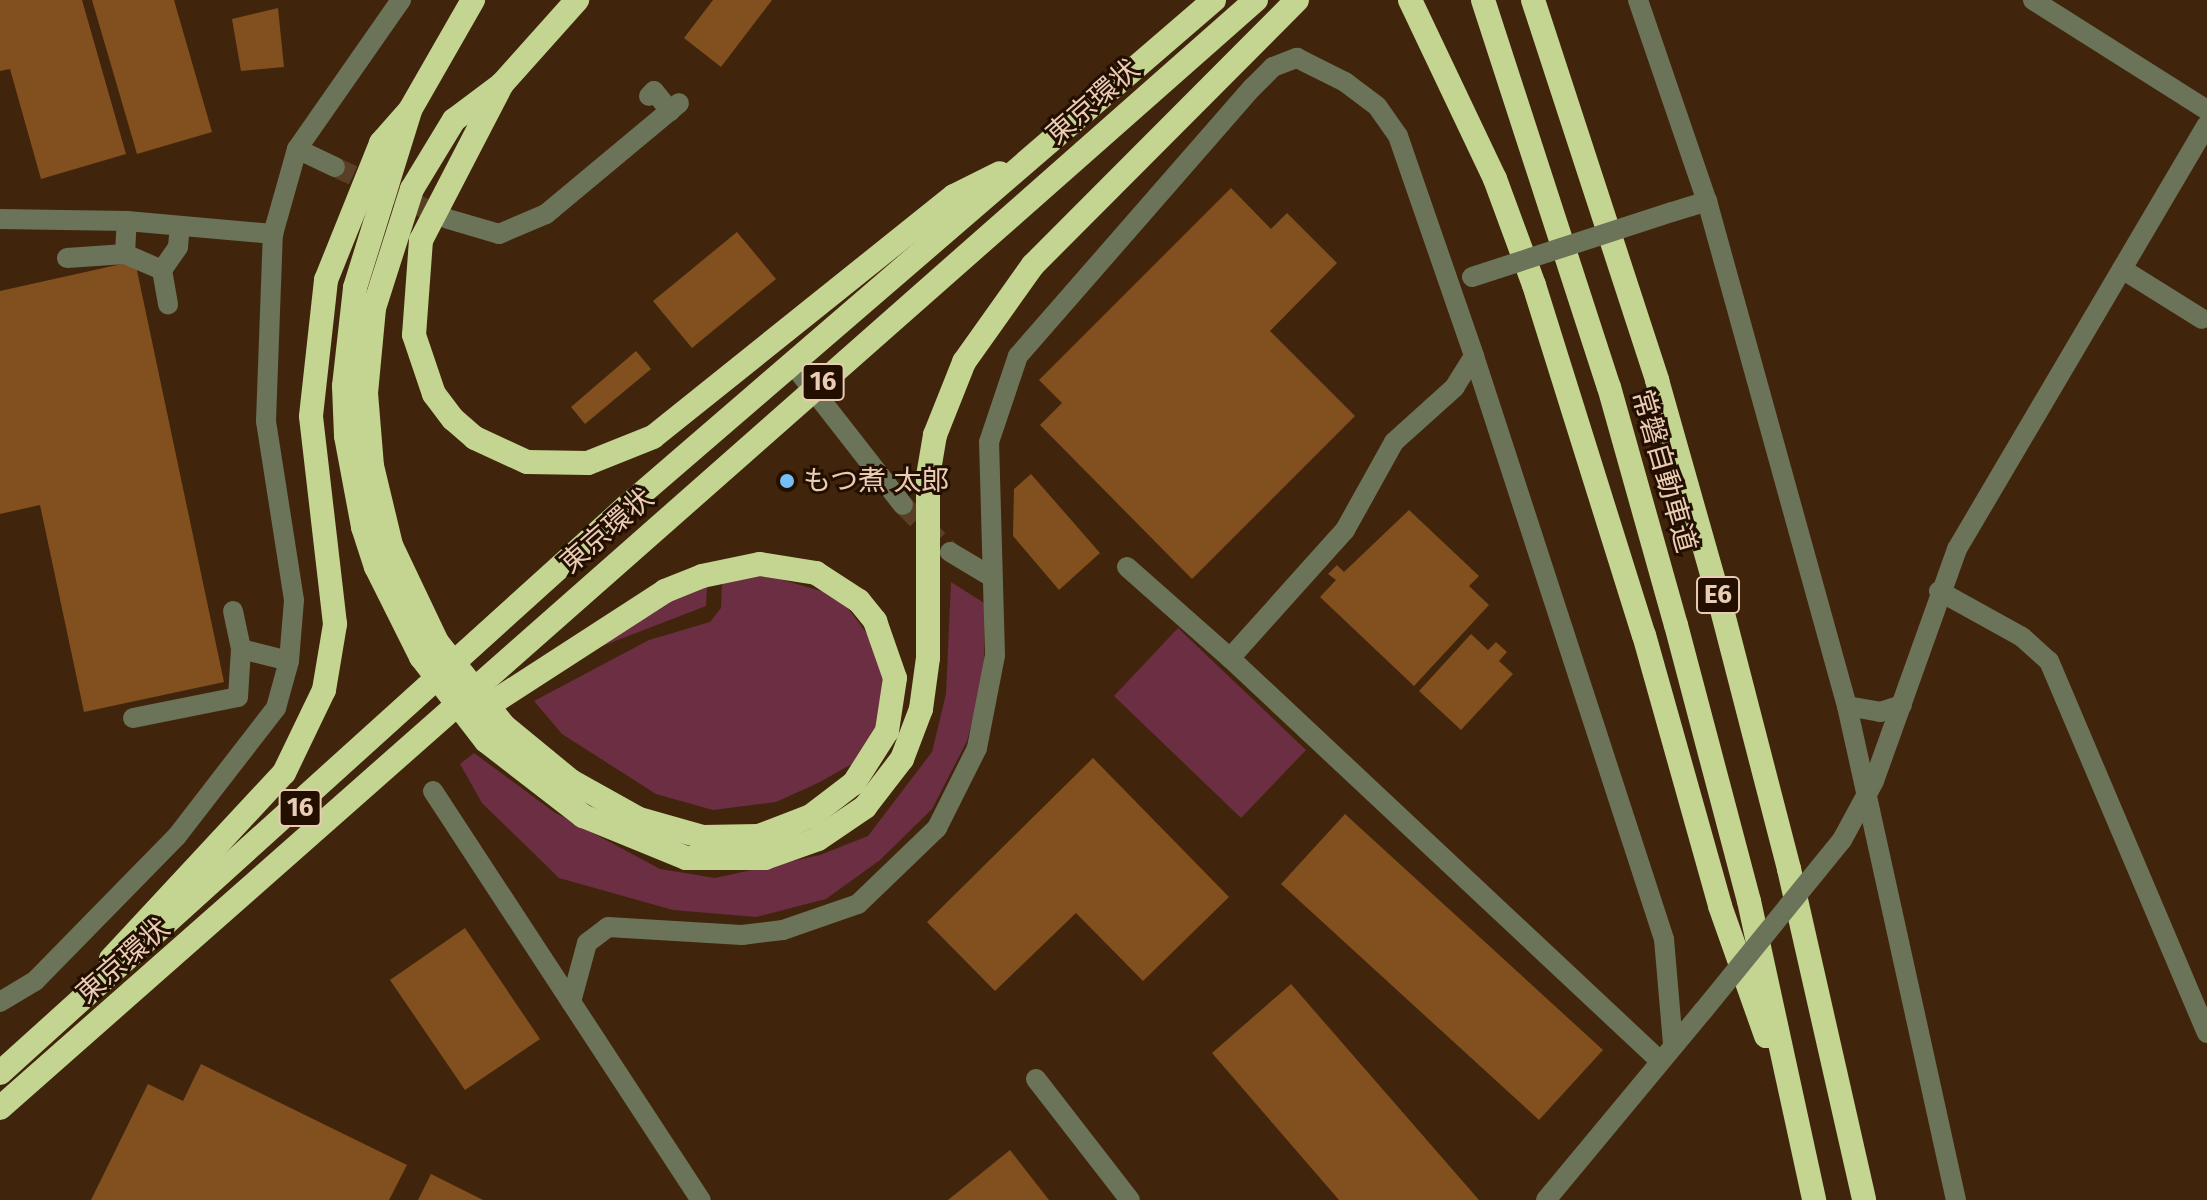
<!DOCTYPE html>
<html>
<head>
<meta charset="utf-8">
<style>
  body { margin:0 }
  #map { position:relative; width:2207px; height:1200px; overflow:hidden; background:#40250c; font-family:"Fira Sans","Noto Sans JP",sans-serif }
  div>[style] { position:absolute }
  .green>* { inset:0; background:#6c2e43 }
  .building>* { inset:0; background:#824f1e }
  .minor-tunnel>* { height:20px; margin-top:-10px; transform-origin:0; background:repeating-linear-gradient(90deg,#5a3e25 0 20px,transparent 0 30px) }
  .minor>* { height:20px; margin:-10px; padding:0 10px; transform-origin:10px; border-radius:10px; background:#6b7358 }
  .highway>* { height:24px; margin:-12px; padding:0 12px; transform-origin:12px; border-radius:12px; background:#c3d590 }
  .minor-bridge>* { height:20px; margin:-10px; padding:0 10px; transform-origin:10px; border-radius:10px; background:#6b7358 }
  .highway-bridge>* { height:24px; margin:-12px; padding:0 12px; transform-origin:12px; border-radius:12px; background:#c3d590 }
  .dots>* { width:22px; height:22px; translate:-50% -50%; box-sizing:border-box; border:4px solid #230f00; border-radius:50% }
  span { translate:-50% -50%; white-space:nowrap; text-align:center; line-height:1.15; -webkit-text-stroke:6px #230f00; paint-order:stroke }
  .shield-label span { padding:2px 6px; background:#230f00; border:2px solid; border-radius:6px; -webkit-text-stroke-width:0 }
  .shield-label { font-size:26px; color:#eaccb4; font-weight:700 }
  .street-label { font-size:28px; color:#eaccb4 }
  .poi-label { font-size:28px; color:#eaccb4 }
  .left { translate:0 -50%; text-align:left }
</style>
</head>
<body>
<div id="map">
  <div class="green">
    <i style="clip-path:polygon(765px 575px,839px 596px,868px 635px,883px 673px,878px 722px,852px 764px,818px 783px,776px 802px,713px 810px,656px 794px,562px 734px,534px 701px,649px 640px,710px 622px,721px 608px,722px 583px)"></i>
    <i style="clip-path:polygon(951px 582px,984px 603px,984px 677px,967px 741px,932px 809px,880px 860px,826px 899px,756px 917px,673px 910px,559px 878px,482px 803px,460px 764px,474px 753px,554px 812px,660px 869px,715px 878px,820px 855px,868px 836px,932px 752px,946px 694px)"></i>
    <i style="clip-path:polygon(707px 587px,706px 606px,579px 655px,671px 601px)"></i>
    <i style="clip-path:polygon(1178px 628px,1306px 750px,1241px 818px,1114px 696px)"></i>
  </div>
  <div class="building">
    <i style="clip-path:polygon(0 0,82px 0,126px 154px,41px 179px,10px 69px,0 71px)"></i>
    <i style="clip-path:polygon(92px 0,174px 0,212px 132px,137px 154px)"></i>
    <i style="clip-path:polygon(713px 0,772px 0,721px 67px,684px 38px)"></i>
    <i style="clip-path:polygon(278px 8px,284px 67px,241px 71px,232px 19px)"></i>
    <i style="clip-path:polygon(1231px 188px,1271px 229px,1287px 213px,1337px 263px,1270px 331px,1355px 416px,1192px 579px,1040px 425px,1062px 403px,1039px 380px)"></i>
    <i style="clip-path:polygon(737px 232px,776px 279px,692px 348px,653px 301px)"></i>
    <i style="clip-path:polygon(135px 261px,224px 682px,84px 712px,40px 505px,0 514px,0 291px)"></i>
    <i style="clip-path:polygon(636px 351px,651px 369px,585px 424px,571px 407px)"></i>
    <i style="clip-path:polygon(1031px 474px,1100px 553px,1059px 590px,1013px 536px,1014px 489px)"></i>
    <i style="clip-path:polygon(1409px 510px,1479px 576px,1469px 586px,1489px 605px,1414px 686px,1320px 597px,1336px 580px,1328px 574px,1337px 565px,1344px 572px)"></i>
    <i style="clip-path:polygon(1471px 634px,1488px 650px,1496px 642px,1507px 652px,1499px 661px,1513px 674px,1461px 730px,1419px 691px)"></i>
    <i style="clip-path:polygon(1093px 758px,1229px 897px,1143px 981px,1076px 913px,995px 991px,927px 922px)"></i>
    <i style="clip-path:polygon(1345px 814px,1603px 1050px,1539px 1120px,1281px 884px)"></i>
    <i style="clip-path:polygon(465px 928px,540px 1039px,465px 1090px,390px 980px)"></i>
    <i style="clip-path:polygon(1291px 984px,1479px 1200px,1339px 1200px,1212px 1053px)"></i>
    <i style="clip-path:polygon(201px 1064px,407px 1165px,389px 1200px,91px 1200px,148px 1084px,183px 1101px)"></i>
    <i style="clip-path:polygon(1010px 1150px,1049px 1200px,948px 1200px)"></i>
    <i style="clip-path:polygon(431px 1174px,483px 1200px,418px 1200px)"></i>
  </div>
  <div class="minor-tunnel">
    <i style="left:335px;top:167px;width:124px;rotate:24.7deg"></i>
    <i style="left:903px;top:505px;width:66px;rotate:45deg"></i>
  </div>
  <div class="minor">
    <i style="left:1638px;top:0;width:213px;rotate:71.1deg"></i>
    <i style="left:1707px;top:201px;width:524px;rotate:74.51deg"></i>
    <i style="left:1847px;top:706px;width:506px;rotate:77.56deg"></i>
    <i style="left:2033px;top:0;width:206px;rotate:32.3deg"></i>
    <i style="left:649px;top:96px;width:7px;rotate:-45deg"></i>
    <i style="left:654px;top:91px;width:26px;rotate:51deg"></i>
    <i style="left:297px;top:149px;width:42px;rotate:25.3deg"></i>
    <i style="left:1672px;top:212px;width:37px;rotate:-17deg"></i>
    <i style="left:0;top:219px;width:127px;rotate:0.9deg"></i>
    <i style="left:127px;top:221px;width:147px;rotate:5.1deg"></i>
    <i style="left:448px;top:219px;width:53px;rotate:16.4deg"></i>
    <i style="left:499px;top:234px;width:51px;rotate:-23.1deg"></i>
    <i style="left:546px;top:214px;width:173px;rotate:-39.8deg"></i>
    <i style="left:125px;top:254px;width:40px;rotate:23.4deg"></i>
    <i style="left:162px;top:270px;width:28px;rotate:-55deg"></i>
    <i style="left:178px;top:247px;width:21px;rotate:-85deg"></i>
    <i style="left:67px;top:258px;width:58px;rotate:-3.9deg"></i>
    <i style="left:125px;top:254px;width:33px;rotate:-87deg"></i>
    <i style="left:2122px;top:269px;width:94px;rotate:32deg"></i>
    <i style="left:162px;top:270px;width:35px;rotate:80deg"></i>
    <i style="left:1474px;top:356px;width:613px;rotate:71.95deg"></i>
    <i style="left:1664px;top:939px;width:106px;rotate:85.1deg"></i>
    <i style="left:792px;top:363px;width:180px;rotate:52deg"></i>
    <i style="left:950px;top:552px;width:49px;rotate:30.8deg"></i>
    <i style="left:1127px;top:567px;width:137px;rotate:41.5deg"></i>
    <i style="left:1939px;top:591px;width:95px;rotate:29deg"></i>
    <i style="left:2022px;top:637px;width:36px;rotate:42deg"></i>
    <i style="left:2049px;top:661px;width:404px;rotate:67deg"></i>
    <i style="left:233px;top:611px;width:39px;rotate:78deg"></i>
    <i style="left:241px;top:649px;width:49px;rotate:14deg"></i>
    <i style="left:1847px;top:706px;width:34px;rotate:10deg"></i>
    <i style="left:1880px;top:712px;width:23px;rotate:-18deg"></i>
    <i style="left:133px;top:718px;width:107px;rotate:-11.3deg"></i>
    <i style="left:238px;top:697px;width:48px;rotate:-86.4deg"></i>
    <i style="left:433px;top:791px;width:489px;rotate:56.8deg"></i>
    <i style="left:1842px;top:840px;width:67px;rotate:-61.5deg"></i>
    <i style="left:1874px;top:781px;width:246px;rotate:-70.3deg"></i>
    <i style="left:1957px;top:549px;width:492px;rotate:-59.5deg"></i>
    <i style="left:0;top:1002px;width:41px;rotate:-31deg"></i>
    <i style="left:35px;top:981px;width:203px;rotate:-45.6deg"></i>
    <i style="left:177px;top:836px;width:162px;rotate:-52.3deg"></i>
    <i style="left:276px;top:708px;width:49px;rotate:-74.5deg"></i>
    <i style="left:289px;top:661px;width:61px;rotate:-85.3deg"></i>
    <i style="left:294px;top:600px;width:181px;rotate:-98.9deg"></i>
    <i style="left:266px;top:421px;width:187px;rotate:-87.9deg"></i>
    <i style="left:273px;top:234px;width:88px;rotate:-74.2deg"></i>
    <i style="left:297px;top:149px;width:182px;rotate:-55.1deg"></i>
    <i style="left:571px;top:1002px;width:61px;rotate:-74.8deg"></i>
    <i style="left:587px;top:943px;width:26px;rotate:-37deg"></i>
    <i style="left:608px;top:927px;width:134px;rotate:3.4deg"></i>
    <i style="left:742px;top:935px;width:41px;rotate:-7deg"></i>
    <i style="left:783px;top:930px;width:79px;rotate:-19.1deg"></i>
    <i style="left:858px;top:904px;width:110px;rotate:-43.9deg"></i>
    <i style="left:937px;top:828px;width:89px;rotate:-63.4deg"></i>
    <i style="left:977px;top:748px;width:95px;rotate:-79deg"></i>
    <i style="left:995px;top:655px;width:213px;rotate:-91.6deg"></i>
    <i style="left:989px;top:442px;width:91px;rotate:-71.4deg"></i>
    <i style="left:1018px;top:356px;width:356px;rotate:-48.9deg"></i>
    <i style="left:1252px;top:88px;width:30px;rotate:-45deg"></i>
    <i style="left:1273px;top:67px;width:26px;rotate:-21deg"></i>
    <i style="left:1297px;top:58px;width:54px;rotate:26.6deg"></i>
    <i style="left:1345px;top:82px;width:40px;rotate:37deg"></i>
    <i style="left:1377px;top:106px;width:37px;rotate:55deg"></i>
    <i style="left:1398px;top:136px;width:233px;rotate:70.9deg"></i>
    <i style="left:1474px;top:356px;width:36px;rotate:122deg"></i>
    <i style="left:1455px;top:387px;width:82px;rotate:138deg"></i>
    <i style="left:1394px;top:442px;width:101px;rotate:119.1deg"></i>
    <i style="left:1345px;top:530px;width:172px;rotate:131.9deg"></i>
    <i style="left:1230px;top:658px;width:589px;rotate:43.14deg"></i>
    <i style="left:1036px;top:1079px;width:153px;rotate:52.2deg"></i>
    <i style="left:1546px;top:1200px;width:246px;rotate:-50.3deg"></i>
  </div>
  <div class="highway">
    <i style="left:1410px;top:0;width:198px;rotate:64.6deg"></i>
    <i style="left:1495px;top:179px;width:113px;rotate:69.8deg"></i>
    <i style="left:1534px;top:285px;width:367px;rotate:72.6deg"></i>
    <i style="left:1644px;top:635px;width:281px;rotate:74.3deg"></i>
    <i style="left:1720px;top:906px;width:138px;rotate:70.5deg"></i>
    <i style="left:1483px;top:0;width:407px;rotate:72deg"></i>
    <i style="left:1609px;top:387px;width:247px;rotate:74.3deg"></i>
    <i style="left:1676px;top:625px;width:285px;rotate:75.2deg"></i>
    <i style="left:1749px;top:901px;width:306px;rotate:77.7deg"></i>
    <i style="left:1533px;top:0;width:400px;rotate:71.9deg"></i>
    <i style="left:1657px;top:380px;width:235px;rotate:74.2deg"></i>
    <i style="left:1721px;top:606px;width:272px;rotate:75.5deg"></i>
    <i style="left:1789px;top:869px;width:339px;rotate:77.2deg"></i>
    <i style="left:502px;top:84px;width:176px;rotate:117.4deg"></i>
    <i style="left:421px;top:240px;width:95px;rotate:94.2deg"></i>
    <i style="left:414px;top:335px;width:62px;rotate:71.3deg"></i>
    <i style="left:434px;top:394px;width:31px;rotate:53deg"></i>
    <i style="left:453px;top:419px;width:29px;rotate:41deg"></i>
    <i style="left:475px;top:438px;width:57px;rotate:24.8deg"></i>
    <i style="left:527px;top:462px;width:61px;rotate:0.9deg"></i>
    <i style="left:588px;top:463px;width:70px;rotate:-21.8deg"></i>
    <i style="left:653px;top:437px;width:386px;rotate:-38.7deg"></i>
    <i style="left:954px;top:196px;width:51px;rotate:-26.6deg"></i>
    <i style="left:410px;top:111px;width:185px;rotate:107.3deg"></i>
    <i style="left:355px;top:288px;width:99px;rotate:96.4deg"></i>
    <i style="left:344px;top:386px;width:50px;rotate:87.7deg"></i>
    <i style="left:346px;top:436px;width:93px;rotate:79.4deg"></i>
    <i style="left:363px;top:527px;width:42px;rotate:72deg"></i>
    <i style="left:376px;top:567px;width:101px;rotate:63.4deg"></i>
    <i style="left:437px;top:642px;width:107px;rotate:-115.4deg"></i>
    <i style="left:391px;top:545px;width:81px;rotate:-103.5deg"></i>
    <i style="left:372px;top:466px;width:73px;rotate:-94.7deg"></i>
    <i style="left:366px;top:393px;width:85px;rotate:-84.6deg"></i>
    <i style="left:374px;top:308px;width:125px;rotate:-72.3deg"></i>
    <i style="left:412px;top:189px;width:81px;rotate:-58.7deg"></i>
    <i style="left:454px;top:120px;width:60px;rotate:-36.9deg"></i>
    <i style="left:502px;top:84px;width:113px;rotate:-48.2deg"></i>
    <i style="left:472px;top:716px;width:230px;rotate:-32.9deg"></i>
    <i style="left:665px;top:591px;width:40px;rotate:-22deg"></i>
    <i style="left:702px;top:576px;width:59px;rotate:-11.7deg"></i>
    <i style="left:760px;top:564px;width:57px;rotate:9.1deg"></i>
    <i style="left:816px;top:573px;width:51px;rotate:33.1deg"></i>
    <i style="left:859px;top:601px;width:26px;rotate:51deg"></i>
    <i style="left:875px;top:621px;width:60px;rotate:70.7deg"></i>
    <i style="left:895px;top:678px;width:54px;rotate:98.6deg"></i>
    <i style="left:887px;top:731px;width:62px;rotate:122.4deg"></i>
    <i style="left:854px;top:783px;width:54px;rotate:142.5deg"></i>
    <i style="left:811px;top:816px;width:56px;rotate:159deg"></i>
    <i style="left:759px;top:836px;width:56px;rotate:179deg"></i>
    <i style="left:703px;top:837px;width:66px;rotate:-164.3deg"></i>
    <i style="left:639px;top:819px;width:78px;rotate:-150.8deg"></i>
    <i style="left:571px;top:781px;width:87px;rotate:-140.6deg"></i>
    <i style="left:486px;top:741px;width:123px;rotate:37.7deg"></i>
    <i style="left:583px;top:816px;width:111px;rotate:22.2deg"></i>
    <i style="left:686px;top:858px;width:79px"></i>
    <i style="left:765px;top:858px;width:56px;rotate:-19.7deg"></i>
    <i style="left:818px;top:839px;width:57px;rotate:-34.2deg"></i>
    <i style="left:865px;top:807px;width:61px;rotate:-52.4deg"></i>
    <i style="left:902px;top:759px;width:53px;rotate:-69.2deg"></i>
    <i style="left:921px;top:709px;width:51px;rotate:-82.2deg"></i>
    <i style="left:928px;top:658px;width:182px;rotate:-90deg"></i>
    <i style="left:928px;top:476px;width:42px;rotate:-80.3deg"></i>
    <i style="left:935px;top:435px;width:79px;rotate:-68.3deg"></i>
    <i style="left:964px;top:362px;width:119px;rotate:-54.6deg"></i>
    <i style="left:1033px;top:265px;width:374px;rotate:-45.1deg"></i>
    <i style="left:111px;top:959px;width:254px;rotate:-47.1deg"></i>
    <i style="left:284px;top:773px;width:92px;rotate:-64.3deg"></i>
    <i style="left:324px;top:690px;width:67px;rotate:-80.5deg"></i>
    <i style="left:335px;top:624px;width:209px;rotate:-96.6deg"></i>
    <i style="left:311px;top:416px;width:137px;rotate:-83.7deg"></i>
    <i style="left:326px;top:280px;width:148px;rotate:-68.1deg"></i>
    <i style="left:381px;top:143px;width:44px;rotate:-48.7deg"></i>
    <i style="left:410px;top:110px;width:127px;rotate:-60.2deg"></i>
    <i style="left:0;top:1073px;width:845px;rotate:-42.12deg"></i>
    <i style="left:627px;top:506px;width:775px;rotate:-40.76deg"></i>
    <i style="left:0;top:1108px;width:1675px;rotate:-41.42deg"></i>
  </div>
  <div class="minor-bridge">
    <i style="left:1472px;top:277px;width:210px;rotate:-18deg"></i>
    <i style="left:1703px;top:1011px;width:220px;rotate:-50.9deg"></i>
  </div>
  <div class="highway-bridge">
    <i style="left:437px;top:642px;width:107px;rotate:51.4deg"></i>
    <i style="left:421px;top:657px;width:106px;rotate:52.3deg"></i>
  </div>
  <div class="dots">
    <i style="left:787px;top:481px;background:#74c0f6"></i>
  </div>
  <div class="shield-label">
    <span style="left:823px;top:382px">16</span>
    <span style="left:1718px;top:595px">E6</span>
    <span style="left:300px;top:808px">16</span>
  </div>
  <div class="street-label">
    <span style="left:1093px;top:102px;rotate:-41deg">東京環状</span>
    <span style="left:1664px;top:471px;rotate:74deg">常磐自動車道</span>
    <span style="left:607px;top:531px;rotate:-41deg">東京環状</span>
    <span style="left:123px;top:961px;rotate:-41deg">東京環状</span>
  </div>
  <div class="poi-label">
    <span class="left" style="left:803px;top:481px">もつ煮 太郎</span>
  </div>
</div>
</body>
</html>
